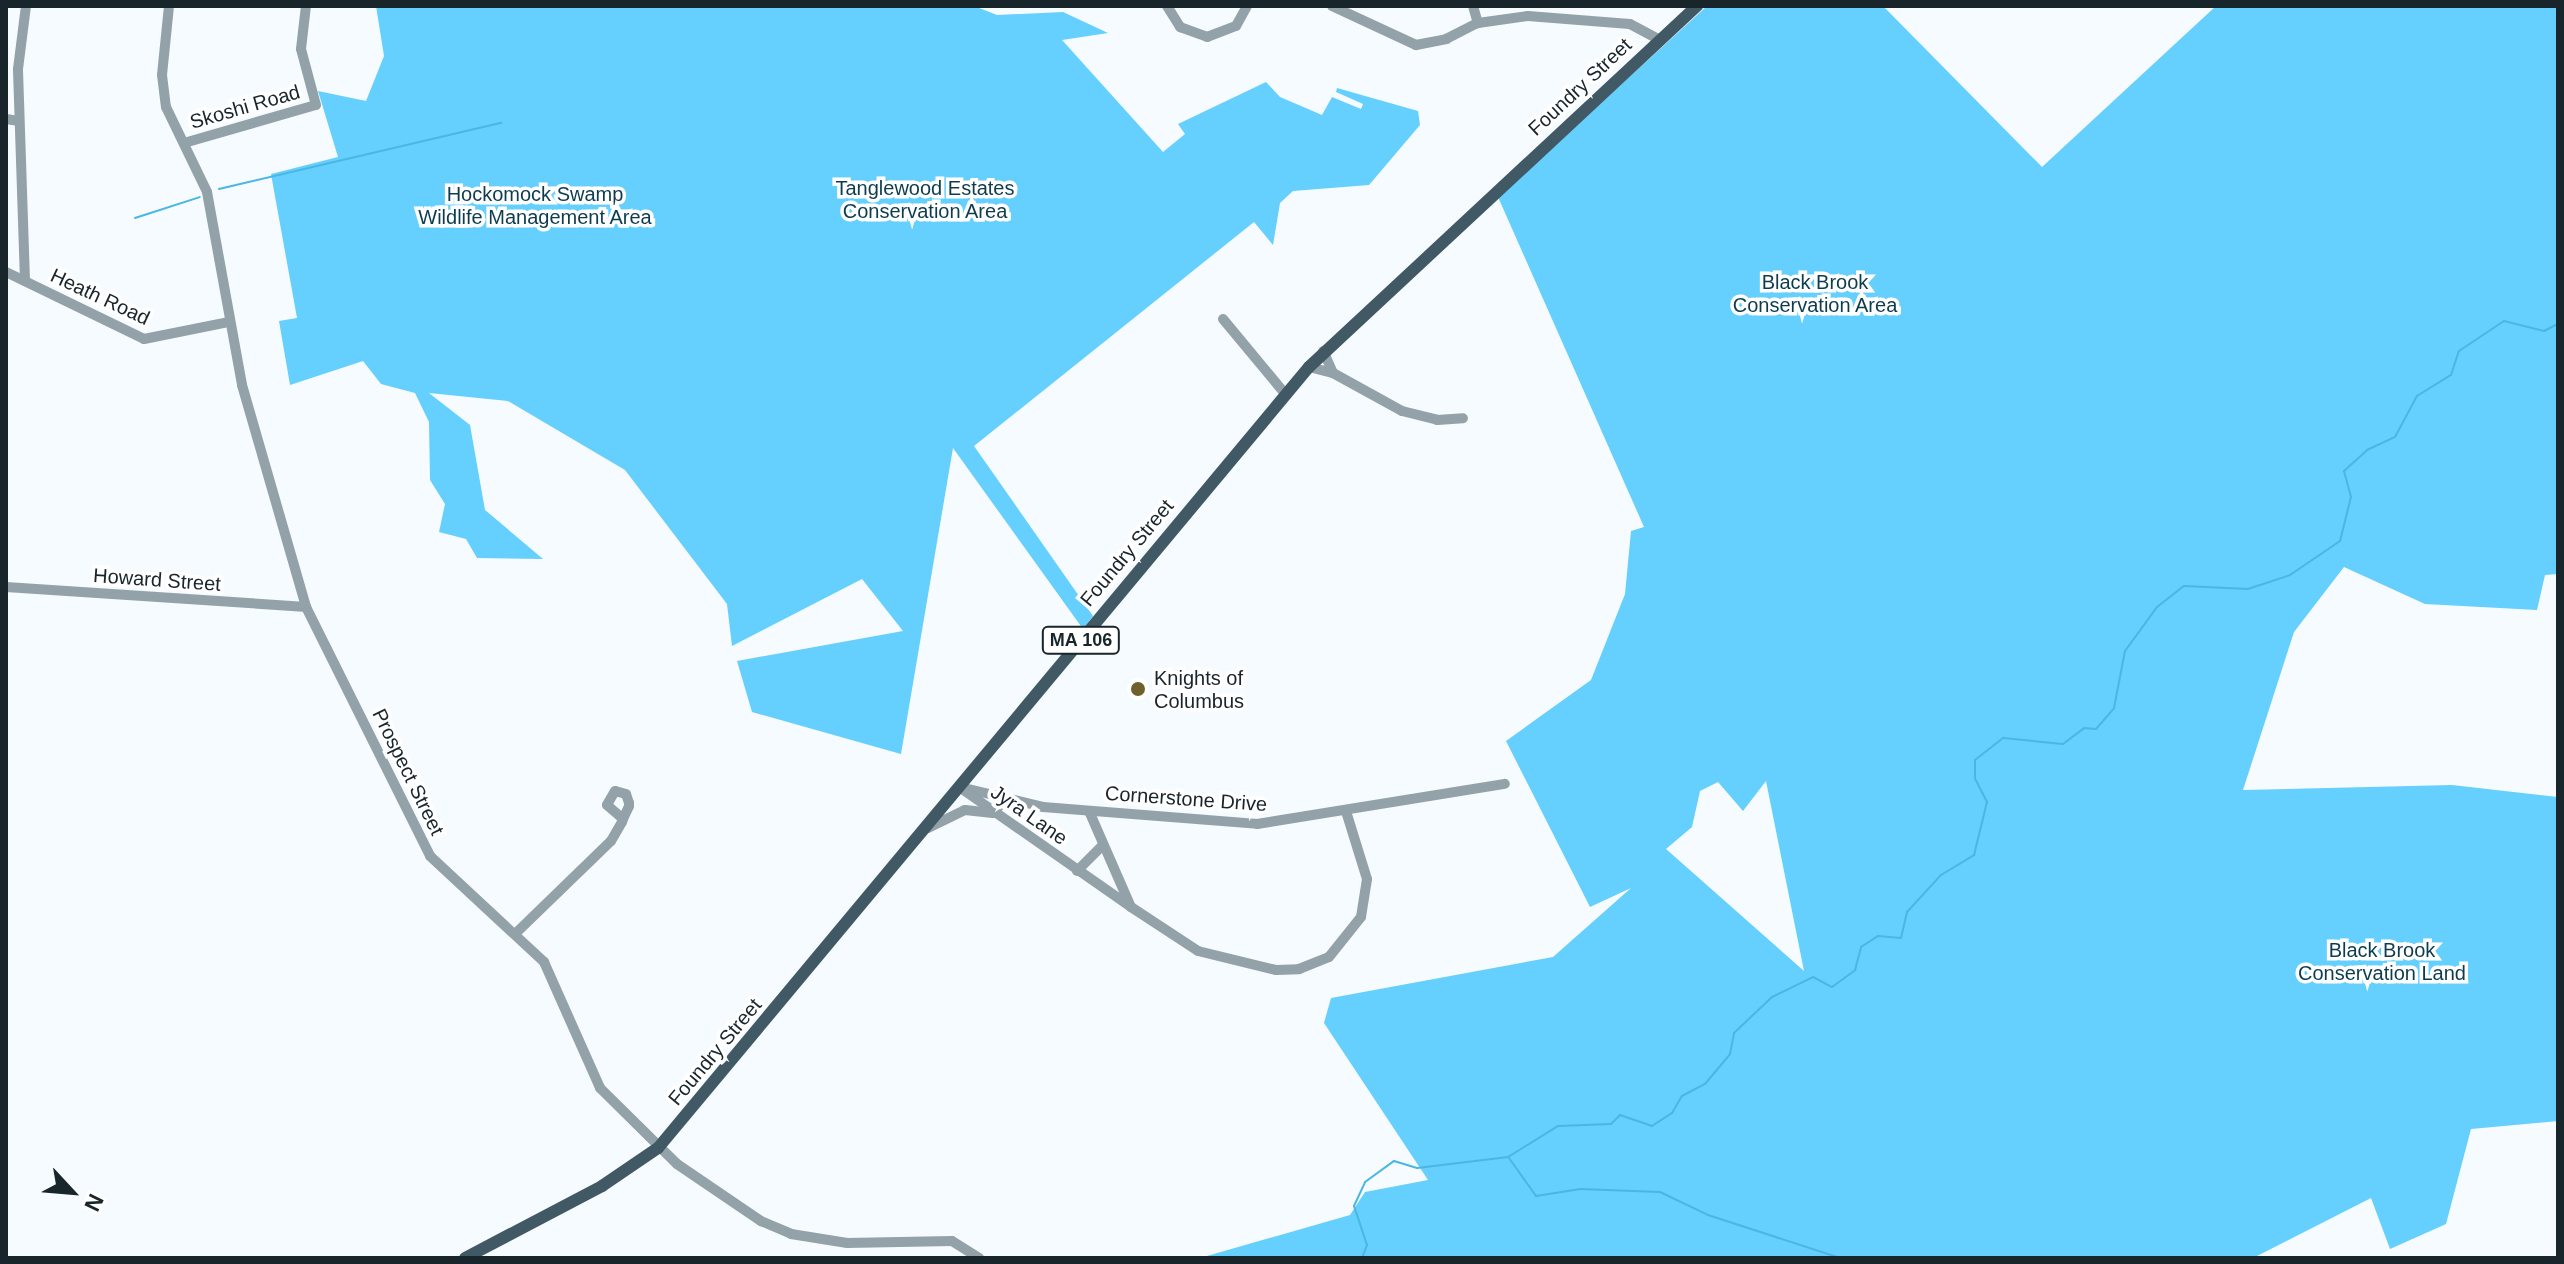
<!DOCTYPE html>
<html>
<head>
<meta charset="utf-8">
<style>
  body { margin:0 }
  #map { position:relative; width:2564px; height:1264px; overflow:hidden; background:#f5fbff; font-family:Helvetica,sans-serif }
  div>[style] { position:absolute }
  .forest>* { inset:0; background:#65cffd }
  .stream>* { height:2px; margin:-1px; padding:0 1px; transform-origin:1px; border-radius:1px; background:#4ab6e3 }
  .minor>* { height:10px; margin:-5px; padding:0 5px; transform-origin:5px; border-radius:5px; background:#93a1a9 }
  .major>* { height:12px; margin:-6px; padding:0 6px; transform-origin:6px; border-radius:6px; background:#405965 }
  .dots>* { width:22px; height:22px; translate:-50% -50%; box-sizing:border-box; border:4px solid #fff; border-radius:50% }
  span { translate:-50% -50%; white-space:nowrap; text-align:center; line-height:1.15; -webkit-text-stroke:7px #fff; paint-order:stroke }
  .shield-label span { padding:2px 6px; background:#fff; border:2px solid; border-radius:6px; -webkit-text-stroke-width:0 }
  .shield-label { font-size:18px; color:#18252b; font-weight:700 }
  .street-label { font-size:20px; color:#18252b }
  .park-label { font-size:20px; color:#0d3c4f }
  .poi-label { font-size:20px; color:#18252b }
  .left { translate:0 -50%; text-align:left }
  .frame { position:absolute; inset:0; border:8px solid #18252b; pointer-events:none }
  .north { position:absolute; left:32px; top:1152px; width:80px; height:80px; -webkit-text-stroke:6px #fff; paint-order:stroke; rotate:116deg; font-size:22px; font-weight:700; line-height:32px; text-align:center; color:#18252b }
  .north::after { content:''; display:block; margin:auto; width:28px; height:36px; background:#18252b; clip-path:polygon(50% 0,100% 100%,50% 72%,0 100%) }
</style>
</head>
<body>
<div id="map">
  <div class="forest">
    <i style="clip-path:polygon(376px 6px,974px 6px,997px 15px,1063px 12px,1108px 33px,1062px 40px,1163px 152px,1185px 134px,1178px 124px,1266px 82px,1280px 97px,1322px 115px,1332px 97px,1361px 109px,1363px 104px,1336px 92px,1337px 88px,1418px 111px,1420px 125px,1369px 185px,1293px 191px,1280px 203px,1273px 245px,1254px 222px,974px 446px,1093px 616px,1083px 629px,953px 448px,901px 754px,752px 712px,737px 661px,903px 631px,862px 579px,732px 646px,727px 604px,625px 470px,508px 401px,429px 393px,470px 425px,485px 510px,543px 559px,477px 558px,466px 539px,439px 532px,445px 504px,430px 480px,429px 422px,415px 393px,381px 384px,363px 361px,290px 385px,279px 321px,297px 318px,271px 174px,338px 157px,318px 91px,366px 101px,384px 56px)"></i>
    <i style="clip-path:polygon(evenodd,1707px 6px,1883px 6px,2042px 167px,2216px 6px,2558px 6px,2558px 574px,2545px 575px,2537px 610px,2425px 604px,2344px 567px,2294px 632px,2243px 790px,2452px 785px,2558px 797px,2558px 1121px,2471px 1129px,2446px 1224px,2390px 1249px,2371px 1198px,2253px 1258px,1200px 1258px,1350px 1215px,1365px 1192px,1428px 1180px,1324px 1023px,1331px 998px,1553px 957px,1631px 888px,1590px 907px,1506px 741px,1591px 680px,1625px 594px,1631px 531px,1644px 527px,1498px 197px,1707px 6px,1766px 781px,1804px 971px,1666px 849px,1692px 827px,1700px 791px,1718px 782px,1743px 811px,1766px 781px)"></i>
  </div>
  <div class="stream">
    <i style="left:219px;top:189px;width:290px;rotate:-13.2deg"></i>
    <i style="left:135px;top:218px;width:68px;rotate:-17.9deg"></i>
    <i style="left:1509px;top:1158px;width:47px;rotate:54.6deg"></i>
    <i style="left:1536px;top:1196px;width:45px;rotate:-9deg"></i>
    <i style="left:1580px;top:1189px;width:80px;rotate:2.1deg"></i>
    <i style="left:1660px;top:1192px;width:53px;rotate:25.6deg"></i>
    <i style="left:1708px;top:1215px;width:139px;rotate:18deg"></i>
    <i style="left:1362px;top:1258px;width:14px;rotate:-69deg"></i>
    <i style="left:1367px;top:1245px;width:41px;rotate:-108.4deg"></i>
    <i style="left:1354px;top:1206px;width:26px;rotate:-65deg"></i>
    <i style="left:1365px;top:1182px;width:36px;rotate:-36deg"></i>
    <i style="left:1394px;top:1161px;width:24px;rotate:17deg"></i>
    <i style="left:1417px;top:1168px;width:92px;rotate:-6.9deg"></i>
    <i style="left:1508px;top:1157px;width:59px;rotate:-31.8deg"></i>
    <i style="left:1558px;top:1126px;width:53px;rotate:-2.2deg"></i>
    <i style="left:1611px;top:1124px;width:13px;rotate:-45deg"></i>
    <i style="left:1620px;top:1115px;width:34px;rotate:19deg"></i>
    <i style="left:1652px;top:1126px;width:24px;rotate:-33deg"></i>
    <i style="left:1672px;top:1113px;width:20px;rotate:-60deg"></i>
    <i style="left:1682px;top:1096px;width:26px;rotate:-28deg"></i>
    <i style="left:1705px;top:1084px;width:39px;rotate:-50deg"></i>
    <i style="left:1730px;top:1054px;width:21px;rotate:-79deg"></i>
    <i style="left:1734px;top:1033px;width:52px;rotate:-43.5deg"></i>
    <i style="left:1772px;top:997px;width:46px;rotate:-26deg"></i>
    <i style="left:1813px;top:977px;width:21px;rotate:28deg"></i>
    <i style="left:1832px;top:987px;width:29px;rotate:-36deg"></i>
    <i style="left:1855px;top:970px;width:24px;rotate:-75deg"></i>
    <i style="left:1861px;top:947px;width:20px;rotate:-33deg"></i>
    <i style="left:1878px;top:936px;width:23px;rotate:5deg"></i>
    <i style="left:1901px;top:938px;width:27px;rotate:-77deg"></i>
    <i style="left:1907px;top:912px;width:50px;rotate:-47.4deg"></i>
    <i style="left:1941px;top:875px;width:39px;rotate:-31deg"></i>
    <i style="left:1974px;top:855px;width:55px;rotate:-76.2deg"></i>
    <i style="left:1987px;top:802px;width:27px;rotate:-117deg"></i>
    <i style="left:1975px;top:778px;width:18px;rotate:-90deg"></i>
    <i style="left:1975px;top:760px;width:36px;rotate:-38deg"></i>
    <i style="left:2003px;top:738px;width:60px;rotate:5.7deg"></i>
    <i style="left:2063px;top:744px;width:26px;rotate:-37deg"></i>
    <i style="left:2084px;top:728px;width:12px;rotate:5deg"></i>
    <i style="left:2096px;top:729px;width:28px;rotate:-49deg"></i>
    <i style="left:2114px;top:708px;width:58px;rotate:-79.1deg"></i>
    <i style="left:2125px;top:651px;width:54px;rotate:-54deg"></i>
    <i style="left:2157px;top:607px;width:34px;rotate:-38deg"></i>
    <i style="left:2184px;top:586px;width:64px;rotate:2.7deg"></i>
    <i style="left:2248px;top:589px;width:44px;rotate:-18.4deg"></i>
    <i style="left:2290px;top:575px;width:60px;rotate:-34.2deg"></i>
    <i style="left:2340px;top:541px;width:45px;rotate:-76deg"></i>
    <i style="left:2351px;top:497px;width:27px;rotate:-105deg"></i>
    <i style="left:2344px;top:471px;width:31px;rotate:-42deg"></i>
    <i style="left:2367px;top:450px;width:31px;rotate:-25deg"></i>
    <i style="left:2395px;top:437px;width:47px;rotate:-61.8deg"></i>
    <i style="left:2417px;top:396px;width:40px;rotate:-32deg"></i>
    <i style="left:2451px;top:375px;width:25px;rotate:-72deg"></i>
    <i style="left:2459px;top:351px;width:54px;rotate:-33.7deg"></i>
    <i style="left:2504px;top:321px;width:41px;rotate:14deg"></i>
    <i style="left:2544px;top:331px;width:16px;rotate:-27deg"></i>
  </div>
  <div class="minor">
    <i style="left:169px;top:6px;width:69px;rotate:95.8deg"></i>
    <i style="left:162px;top:75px;width:32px;rotate:83deg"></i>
    <i style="left:166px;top:107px;width:94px;rotate:64.2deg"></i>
    <i style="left:207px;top:192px;width:196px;rotate:79.7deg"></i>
    <i style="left:242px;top:385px;width:231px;rotate:73.9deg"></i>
    <i style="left:306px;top:607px;width:278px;rotate:63.5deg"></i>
    <i style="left:430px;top:856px;width:156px;rotate:42.9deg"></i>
    <i style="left:544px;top:962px;width:138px;rotate:66deg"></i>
    <i style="left:600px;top:1088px;width:108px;rotate:44.6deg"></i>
    <i style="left:677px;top:1164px;width:102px;rotate:34.2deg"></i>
    <i style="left:761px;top:1221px;width:33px;rotate:23deg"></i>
    <i style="left:791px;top:1234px;width:57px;rotate:9.1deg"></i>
    <i style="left:847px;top:1243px;width:105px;rotate:-1.1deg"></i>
    <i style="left:952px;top:1241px;width:32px;rotate:32deg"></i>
    <i style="left:1167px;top:6px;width:25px;rotate:58deg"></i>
    <i style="left:1180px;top:27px;width:29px;rotate:20deg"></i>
    <i style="left:1207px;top:37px;width:31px;rotate:-21deg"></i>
    <i style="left:1236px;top:26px;width:23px;rotate:-61deg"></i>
    <i style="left:1332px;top:6px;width:93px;rotate:24.9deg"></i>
    <i style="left:1416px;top:45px;width:31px;rotate:-11deg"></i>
    <i style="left:1446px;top:39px;width:36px;rotate:-27deg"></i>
    <i style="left:1478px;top:23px;width:50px;rotate:-8deg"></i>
    <i style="left:1528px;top:16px;width:102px;rotate:4.5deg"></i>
    <i style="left:1630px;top:24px;width:34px;rotate:28deg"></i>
    <i style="left:1473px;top:6px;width:18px;rotate:74deg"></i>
    <i style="left:6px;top:119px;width:13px;rotate:9deg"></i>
    <i style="left:184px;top:143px;width:137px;rotate:-16.1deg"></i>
    <i style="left:316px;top:105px;width:58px;rotate:-105deg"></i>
    <i style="left:301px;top:49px;width:43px;rotate:-83.4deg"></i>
    <i style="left:6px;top:272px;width:153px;rotate:25.9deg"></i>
    <i style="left:144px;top:339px;width:87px;rotate:-11.3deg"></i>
    <i style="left:25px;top:281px;width:212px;rotate:-91.9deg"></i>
    <i style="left:18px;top:69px;width:64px;rotate:-82.8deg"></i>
    <i style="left:1223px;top:319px;width:99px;rotate:50.3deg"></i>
    <i style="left:1309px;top:367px;width:25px;rotate:14deg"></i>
    <i style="left:1333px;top:373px;width:24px;rotate:-114deg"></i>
    <i style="left:1333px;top:373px;width:79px;rotate:28.8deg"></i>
    <i style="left:1402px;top:411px;width:36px;rotate:14deg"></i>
    <i style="left:1437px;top:420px;width:26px;rotate:-4deg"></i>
    <i style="left:6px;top:587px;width:301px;rotate:3.8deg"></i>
    <i style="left:960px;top:787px;width:85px;rotate:13.5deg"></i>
    <i style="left:1043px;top:807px;width:215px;rotate:4.5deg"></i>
    <i style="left:1257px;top:824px;width:251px;rotate:-9.2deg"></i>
    <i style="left:962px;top:789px;width:206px;rotate:34.9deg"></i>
    <i style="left:1089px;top:811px;width:105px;rotate:66.4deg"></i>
    <i style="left:1131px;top:907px;width:80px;rotate:33.3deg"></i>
    <i style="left:1198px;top:951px;width:80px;rotate:13.7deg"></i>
    <i style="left:1276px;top:970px;width:23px;rotate:-2deg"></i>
    <i style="left:1299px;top:969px;width:32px;rotate:-22deg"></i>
    <i style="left:1329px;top:957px;width:51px;rotate:-51.3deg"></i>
    <i style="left:1361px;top:917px;width:38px;rotate:-81deg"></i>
    <i style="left:1367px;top:879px;width:71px;rotate:-107.2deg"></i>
    <i style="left:928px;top:828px;width:41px;rotate:-25.9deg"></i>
    <i style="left:965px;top:810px;width:28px;rotate:6deg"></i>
    <i style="left:993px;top:813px;width:18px;rotate:-49deg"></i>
    <i style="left:1077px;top:871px;width:37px;rotate:-45deg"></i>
    <i style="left:516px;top:933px;width:132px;rotate:-44.1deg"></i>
    <i style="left:611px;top:841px;width:22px;rotate:-60deg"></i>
    <i style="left:622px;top:822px;width:3px;rotate:-72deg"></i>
    <i style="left:623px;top:819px;width:14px;rotate:-65deg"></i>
    <i style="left:629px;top:806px;width:3px;rotate:-90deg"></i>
    <i style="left:629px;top:803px;width:9px;rotate:-108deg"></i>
    <i style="left:626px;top:794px;width:11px;rotate:-165deg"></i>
    <i style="left:615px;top:791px;width:16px;rotate:120deg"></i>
    <i style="left:607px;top:805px;width:21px;rotate:41deg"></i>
  </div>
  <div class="major">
    <i style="left:465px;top:1258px;width:155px;rotate:-27.7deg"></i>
    <i style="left:602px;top:1186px;width:68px;rotate:-34.2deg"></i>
    <i style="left:658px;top:1148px;width:1017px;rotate:-50.19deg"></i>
    <i style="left:1309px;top:367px;width:530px;rotate:-42.94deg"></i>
  </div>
  <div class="dots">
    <i style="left:1138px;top:689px;background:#70602e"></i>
  </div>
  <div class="shield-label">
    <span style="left:1081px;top:640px">MA 106</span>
  </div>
  <div class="street-label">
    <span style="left:1580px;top:87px;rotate:-43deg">Foundry Street</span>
    <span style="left:245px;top:107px;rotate:-16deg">Skoshi Road</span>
    <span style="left:100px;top:297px;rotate:25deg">Heath Road</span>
    <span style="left:1127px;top:553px;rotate:-50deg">Foundry Street</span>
    <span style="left:157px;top:580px;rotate:4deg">Howard Street</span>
    <span style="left:408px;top:772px;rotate:64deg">Prospect Street</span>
    <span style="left:1186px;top:799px;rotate:4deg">Cornerstone Drive</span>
    <span style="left:1029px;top:815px;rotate:35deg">Jyra Lane</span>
    <span style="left:715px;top:1052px;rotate:-50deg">Foundry Street</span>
  </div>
  <div class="park-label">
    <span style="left:925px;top:200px">Tanglewood Estates<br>Conservation Area</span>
    <span style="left:535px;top:206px">Hockomock Swamp<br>Wildlife Management Area</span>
    <span style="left:1815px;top:294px">Black Brook<br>Conservation Area</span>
    <span style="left:2382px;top:962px">Black Brook<br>Conservation Land</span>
  </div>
  <div class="poi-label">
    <span class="left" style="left:1154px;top:690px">Knights of<br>Columbus</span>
  </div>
  <div class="frame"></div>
  <div class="north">N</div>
</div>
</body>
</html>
